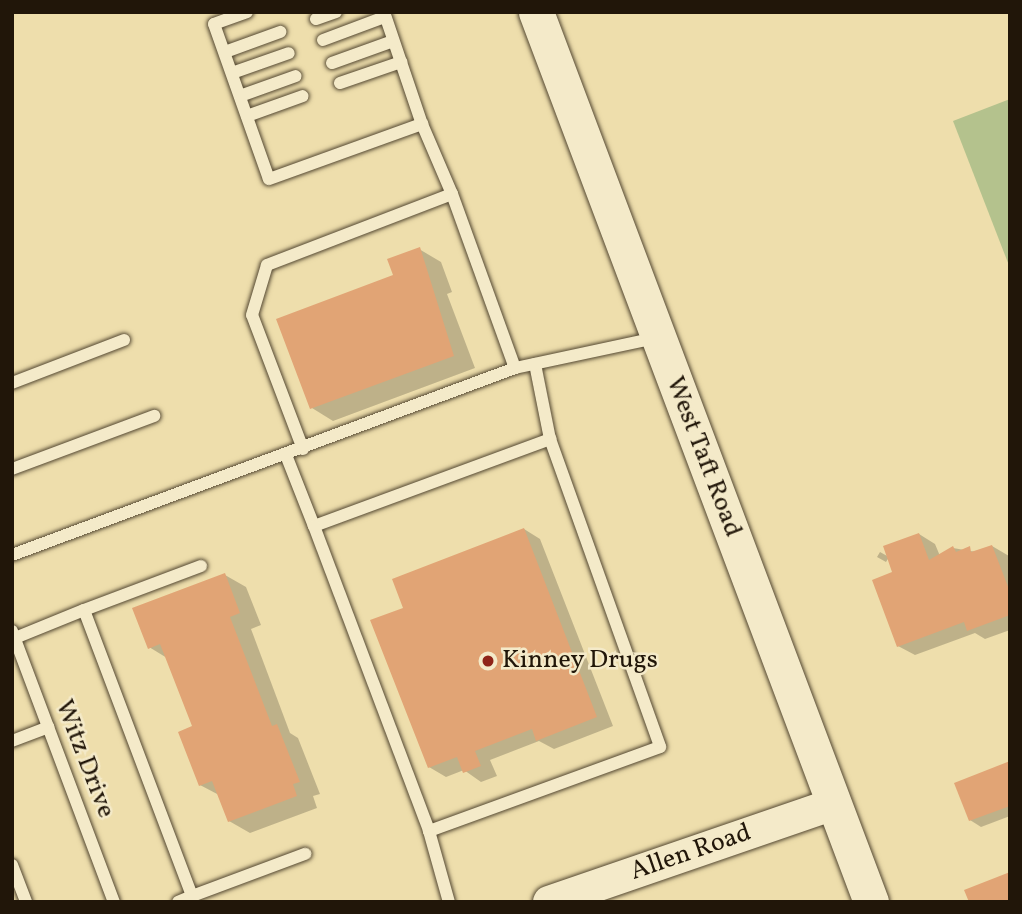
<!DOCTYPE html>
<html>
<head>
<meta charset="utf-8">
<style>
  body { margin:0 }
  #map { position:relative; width:1022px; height:914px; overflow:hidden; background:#eedeac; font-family:Vollkorn,serif }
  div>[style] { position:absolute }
  .green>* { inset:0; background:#b4c28d }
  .shadow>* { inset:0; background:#0003 }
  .building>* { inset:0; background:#e1a475 }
  .roads { filter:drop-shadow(0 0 2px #544832) drop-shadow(0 0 2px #544832) }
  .service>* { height:12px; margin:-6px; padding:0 6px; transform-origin:6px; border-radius:6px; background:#f4eac9 }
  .tertiary>* { height:32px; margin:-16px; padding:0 16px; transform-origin:16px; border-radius:16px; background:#f4eac9 }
  .secondary>* { height:35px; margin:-17.5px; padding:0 17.5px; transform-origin:17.5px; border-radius:17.5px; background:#f4eac9 }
  .dots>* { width:19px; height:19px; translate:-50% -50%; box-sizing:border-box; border:4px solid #f4eac9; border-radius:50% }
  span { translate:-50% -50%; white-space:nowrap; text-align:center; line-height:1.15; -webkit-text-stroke:5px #f4eac9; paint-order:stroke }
  .street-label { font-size:26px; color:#211609 }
  .poi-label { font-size:26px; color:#211609 }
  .left { translate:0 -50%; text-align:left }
  .frame { position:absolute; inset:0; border:14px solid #211609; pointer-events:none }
</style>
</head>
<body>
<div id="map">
  <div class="green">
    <i style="clip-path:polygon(1010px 99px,1010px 268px,953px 121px)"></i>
  </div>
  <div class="shadow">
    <i style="clip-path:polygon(419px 249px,441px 262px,452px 292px,447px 294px,475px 368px,333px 421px,312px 408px,396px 276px)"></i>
    <i style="clip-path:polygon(524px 529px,540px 539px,613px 726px,554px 749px,539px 741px,490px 760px,497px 776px,481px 782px,464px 770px,446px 777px,429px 767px,405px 609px)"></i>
    <i style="clip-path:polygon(919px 534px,935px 544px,940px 556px,953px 548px,976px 552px,992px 546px,1009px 556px,1010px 630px,985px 639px,975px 633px,915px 655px,898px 646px,894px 573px,889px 557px,886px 562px,877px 557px,880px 552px,889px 557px)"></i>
    <i style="clip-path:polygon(225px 575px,246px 587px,261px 625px,251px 629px,290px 733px,298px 738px,320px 794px,313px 796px,317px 808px,250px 833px,229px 821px,219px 795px,200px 785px,194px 727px,167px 658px,149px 647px)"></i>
    <i style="clip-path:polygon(1010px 763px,1010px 816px,981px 827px,970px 820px)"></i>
  </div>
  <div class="building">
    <i style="clip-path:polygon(420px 247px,454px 356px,310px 409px,276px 319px,393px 275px,387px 259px)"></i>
    <i style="clip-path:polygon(524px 528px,597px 717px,536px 741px,532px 729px,475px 751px,481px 766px,463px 773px,457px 757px,428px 768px,370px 620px,403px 608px,392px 579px)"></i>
    <i style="clip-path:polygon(919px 533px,929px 560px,953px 546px,956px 552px,970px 546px,971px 552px,992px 545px,1010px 592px,1010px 615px,967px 631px,964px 622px,897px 647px,872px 580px,892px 572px,883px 546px)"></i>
    <i style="clip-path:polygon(225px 573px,240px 613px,230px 617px,272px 726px,277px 724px,300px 782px,293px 784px,297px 796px,228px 822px,212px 781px,199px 786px,178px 732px,192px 726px,160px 644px,148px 649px,132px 608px)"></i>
    <i style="clip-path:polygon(1010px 761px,1010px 806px,969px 821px,954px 783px)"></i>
    <i style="clip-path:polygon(1010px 872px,1010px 902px,969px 902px,964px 890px)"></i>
  </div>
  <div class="roads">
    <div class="service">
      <i style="left:247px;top:12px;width:35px;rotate:160deg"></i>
      <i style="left:214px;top:24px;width:164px;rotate:70.5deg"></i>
      <i style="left:269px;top:179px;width:163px;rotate:-19.8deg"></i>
      <i style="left:384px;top:12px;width:118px;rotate:71.3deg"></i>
      <i style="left:422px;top:124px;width:76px;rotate:66.8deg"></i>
      <i style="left:316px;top:19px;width:21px;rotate:-19deg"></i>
      <i style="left:323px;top:40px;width:66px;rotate:-20.4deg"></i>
      <i style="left:225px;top:52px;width:59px;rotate:-20deg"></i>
      <i style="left:332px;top:63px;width:65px;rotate:-19.8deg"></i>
      <i style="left:232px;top:73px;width:60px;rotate:-19.3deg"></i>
      <i style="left:340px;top:83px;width:65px;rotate:-19deg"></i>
      <i style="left:240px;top:96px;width:59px;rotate:-19.7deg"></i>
      <i style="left:247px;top:116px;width:59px;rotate:-19.7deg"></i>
      <i style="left:535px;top:364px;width:76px;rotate:78.7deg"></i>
      <i style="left:12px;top:383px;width:120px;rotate:-21deg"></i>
      <i style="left:303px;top:449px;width:143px;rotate:-110.8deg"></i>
      <i style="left:252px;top:315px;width:52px;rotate:-73.3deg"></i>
      <i style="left:267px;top:265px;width:198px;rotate:-21deg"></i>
      <i style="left:452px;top:194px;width:185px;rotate:70.1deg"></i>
      <i style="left:286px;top:455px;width:76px;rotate:68.5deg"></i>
      <i style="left:314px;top:526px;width:252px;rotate:-20.2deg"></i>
      <i style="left:550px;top:439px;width:327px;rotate:70.3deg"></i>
      <i style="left:660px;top:747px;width:246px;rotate:160deg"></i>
      <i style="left:429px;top:831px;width:74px;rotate:74.3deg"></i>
      <i style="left:12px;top:469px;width:152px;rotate:-20.5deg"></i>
      <i style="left:314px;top:526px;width:326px;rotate:69.3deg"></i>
      <i style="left:12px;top:555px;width:537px;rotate:-20.39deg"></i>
      <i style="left:515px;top:368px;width:143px;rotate:-12.1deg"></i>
      <i style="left:84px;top:610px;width:125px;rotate:-20.6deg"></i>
      <i style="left:12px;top:631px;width:290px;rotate:69.4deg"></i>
      <i style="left:15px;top:638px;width:74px;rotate:-22.1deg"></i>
      <i style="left:84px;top:610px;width:306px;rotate:69.3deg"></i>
      <i style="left:192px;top:896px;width:15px;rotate:157deg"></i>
      <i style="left:12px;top:741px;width:39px;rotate:-21deg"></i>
      <i style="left:12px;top:865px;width:40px;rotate:69deg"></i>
      <i style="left:192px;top:896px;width:121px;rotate:-20.4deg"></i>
    </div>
    <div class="tertiary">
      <i style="left:549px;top:902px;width:301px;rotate:-19deg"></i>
    </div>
    <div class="secondary">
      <i style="left:536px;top:12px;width:951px;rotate:69.37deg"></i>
    </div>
  </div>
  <div class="dots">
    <i style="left:488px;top:661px;background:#8f2418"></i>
  </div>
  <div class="street-label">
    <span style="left:703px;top:457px;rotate:69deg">West Taft Road</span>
    <span style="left:84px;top:759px;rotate:69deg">Witz Drive</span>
    <span style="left:691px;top:853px;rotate:-19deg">Allen Road</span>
  </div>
  <div class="poi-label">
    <span class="left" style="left:502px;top:661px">Kinney Drugs</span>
  </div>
  <div class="frame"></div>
</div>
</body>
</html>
